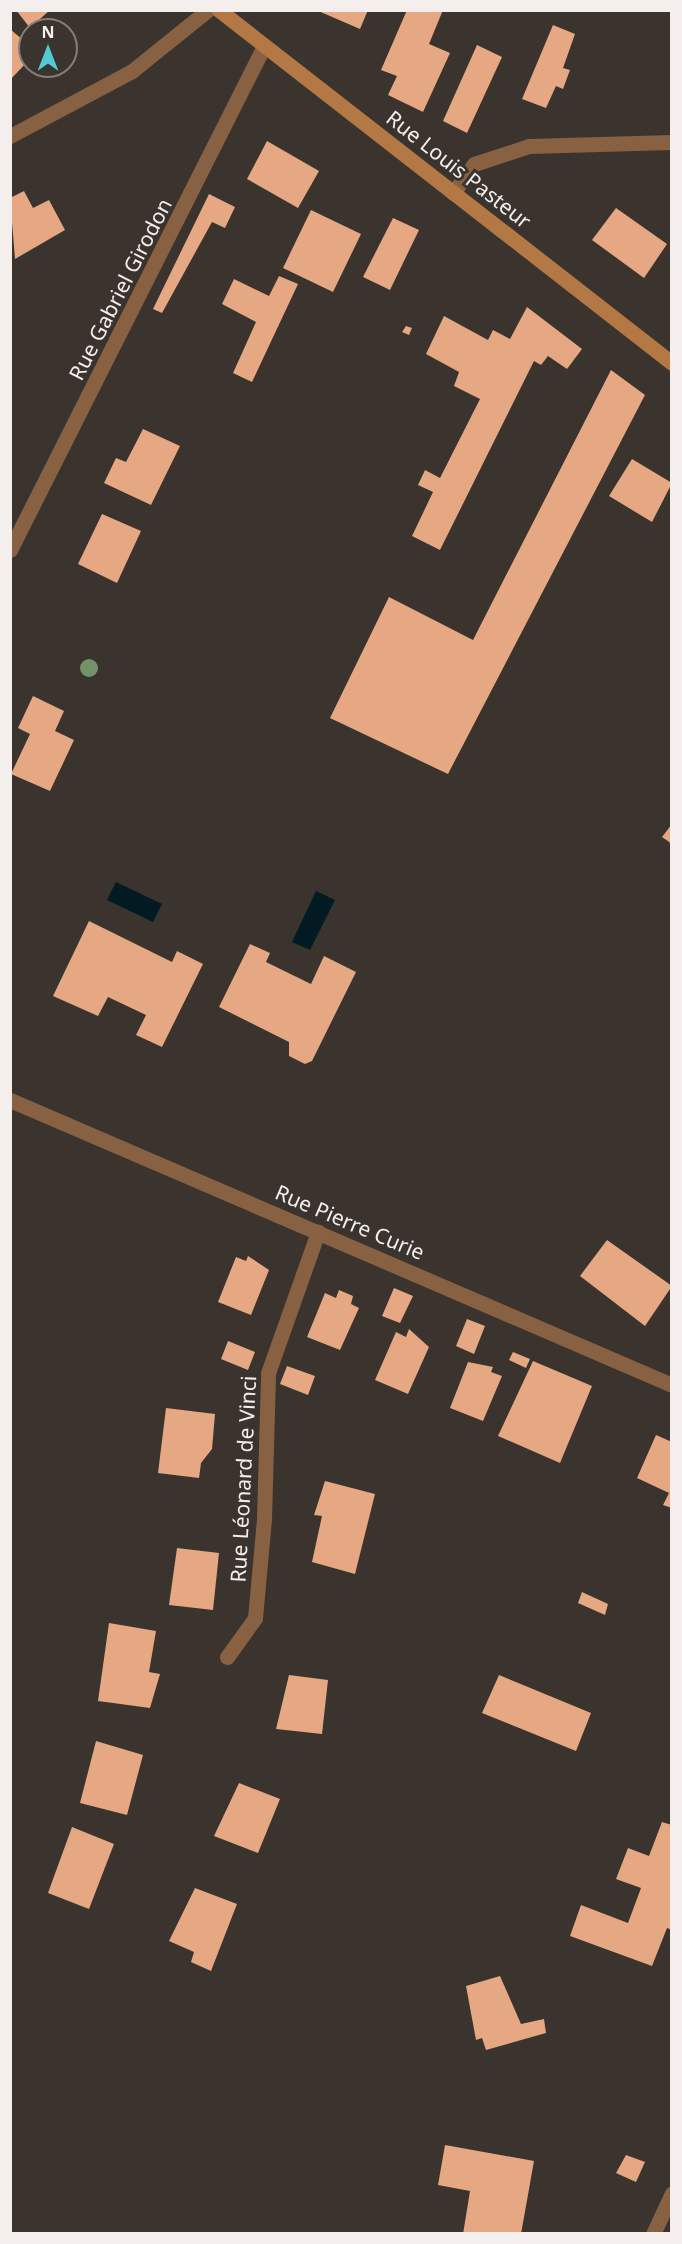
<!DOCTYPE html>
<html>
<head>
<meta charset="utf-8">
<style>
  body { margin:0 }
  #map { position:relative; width:682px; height:2244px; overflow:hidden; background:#3a332e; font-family:"Noto Sans",sans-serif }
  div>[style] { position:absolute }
  .water>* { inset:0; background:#021b23 }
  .building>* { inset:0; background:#e5a883 }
  .minor>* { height:15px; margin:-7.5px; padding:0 7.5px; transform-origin:7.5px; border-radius:7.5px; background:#876142 }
  .secondary>* { height:15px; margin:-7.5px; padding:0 7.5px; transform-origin:7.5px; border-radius:7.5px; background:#b47845 }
  .trees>* { width:18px; height:18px; margin:-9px; border-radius:50%; background:#749267 }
  span { translate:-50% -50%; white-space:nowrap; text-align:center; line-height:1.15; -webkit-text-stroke:6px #3a332e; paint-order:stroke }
  .street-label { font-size:21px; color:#f4efed }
  .frame { position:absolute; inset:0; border:12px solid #f4efed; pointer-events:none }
  .north { position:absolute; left:18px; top:18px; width:60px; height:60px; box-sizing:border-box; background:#3a332e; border:2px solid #847e7a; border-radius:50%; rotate:0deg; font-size:16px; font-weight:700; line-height:24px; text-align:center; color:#f4efed }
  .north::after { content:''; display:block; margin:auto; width:21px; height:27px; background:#51ccd1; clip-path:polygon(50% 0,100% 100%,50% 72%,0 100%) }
</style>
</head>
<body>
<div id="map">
  <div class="water">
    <i style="clip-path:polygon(116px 882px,162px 904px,153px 922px,107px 900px)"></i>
    <i style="clip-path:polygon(316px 891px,335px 900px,310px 950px,292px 942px)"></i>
  </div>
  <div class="building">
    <i style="clip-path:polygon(16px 10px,50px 10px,30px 28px)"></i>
    <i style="clip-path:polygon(316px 10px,368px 10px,360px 29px)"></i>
    <i style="clip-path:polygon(407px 10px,443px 10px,429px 44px,450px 53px,423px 112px,388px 95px,397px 76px,381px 70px)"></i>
    <i style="clip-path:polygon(553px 25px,575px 34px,563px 68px,570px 70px,563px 89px,556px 86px,546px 108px,522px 99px)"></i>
    <i style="clip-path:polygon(10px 29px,30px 46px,30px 59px,10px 80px)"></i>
    <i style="clip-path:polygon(477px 45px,502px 57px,467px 133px,443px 121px)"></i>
    <i style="clip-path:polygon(267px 141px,319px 171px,298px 208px,247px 179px)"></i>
    <i style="clip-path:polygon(24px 191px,33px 208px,49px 200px,65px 230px,15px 259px,10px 198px)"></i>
    <i style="clip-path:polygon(209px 194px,235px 207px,225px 228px,212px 222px,162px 313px,153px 309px)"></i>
    <i style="clip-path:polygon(616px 208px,667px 244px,644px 278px,592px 240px)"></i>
    <i style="clip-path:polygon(311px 210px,361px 234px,333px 292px,283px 268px)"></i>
    <i style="clip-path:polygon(393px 218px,419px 230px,390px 290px,363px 277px)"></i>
    <i style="clip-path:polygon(279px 276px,298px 284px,252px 382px,233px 373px,256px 322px,222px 304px,234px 279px,269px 296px)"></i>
    <i style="clip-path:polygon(527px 307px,582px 349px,567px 369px,548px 356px,541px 365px,534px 361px,440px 550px,412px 536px,433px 492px,418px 485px,425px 470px,440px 478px,480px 399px,454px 386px,459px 372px,426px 354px,444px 316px,488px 340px,493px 330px,510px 339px)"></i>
    <i style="clip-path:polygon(406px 326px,412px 328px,409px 335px,402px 332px)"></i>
    <i style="clip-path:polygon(611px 370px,645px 395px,448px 774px,330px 718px,389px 597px,473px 640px)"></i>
    <i style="clip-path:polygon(143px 429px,180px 446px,151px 505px,104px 483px,116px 458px,126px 462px)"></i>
    <i style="clip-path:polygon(632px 459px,672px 483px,652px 522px,609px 496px)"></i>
    <i style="clip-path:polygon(102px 514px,141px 531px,117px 583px,78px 564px)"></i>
    <i style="clip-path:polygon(33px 696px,64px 711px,55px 731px,74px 740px,50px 791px,11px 774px,30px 734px,18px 728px)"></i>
    <i style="clip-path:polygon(672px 824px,672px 844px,662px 837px)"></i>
    <i style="clip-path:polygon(89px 921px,172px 962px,177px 951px,203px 964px,162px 1047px,136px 1035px,146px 1015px,108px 997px,98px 1016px,53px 996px)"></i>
    <i style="clip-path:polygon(250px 944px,270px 953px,266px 962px,311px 984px,324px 956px,356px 972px,312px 1061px,305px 1064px,289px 1056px,289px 1042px,219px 1007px)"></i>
    <i style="clip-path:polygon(607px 1240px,672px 1286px,645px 1326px,580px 1276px)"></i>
    <i style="clip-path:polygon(248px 1256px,269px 1270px,251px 1315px,218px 1302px,236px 1257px,246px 1261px)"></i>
    <i style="clip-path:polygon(394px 1288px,413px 1296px,400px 1323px,382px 1316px)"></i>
    <i style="clip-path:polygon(339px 1290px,353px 1296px,351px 1304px,359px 1308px,340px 1350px,307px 1337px,325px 1293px,336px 1298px)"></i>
    <i style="clip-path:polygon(467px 1319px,485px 1326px,474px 1354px,456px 1346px)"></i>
    <i style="clip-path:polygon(409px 1329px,429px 1347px,408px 1394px,375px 1380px,396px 1332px,406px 1337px)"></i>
    <i style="clip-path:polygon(228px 1341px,255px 1352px,248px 1370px,221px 1359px)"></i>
    <i style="clip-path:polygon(513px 1352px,530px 1359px,526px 1368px,509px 1360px)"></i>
    <i style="clip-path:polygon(533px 1361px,592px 1386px,560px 1463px,498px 1436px)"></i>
    <i style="clip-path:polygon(468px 1362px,493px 1367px,491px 1372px,502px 1376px,483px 1421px,450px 1408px)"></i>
    <i style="clip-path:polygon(287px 1366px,315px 1376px,308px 1395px,280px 1384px)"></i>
    <i style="clip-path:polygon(166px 1408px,215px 1414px,212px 1449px,201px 1463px,199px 1478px,158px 1473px)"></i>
    <i style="clip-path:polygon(656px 1435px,672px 1442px,672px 1508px,663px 1505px,669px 1493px,637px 1478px)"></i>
    <i style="clip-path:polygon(325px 1481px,375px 1494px,355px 1574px,312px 1562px,322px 1516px,314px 1515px)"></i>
    <i style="clip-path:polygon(177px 1548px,219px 1553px,213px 1610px,169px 1605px)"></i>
    <i style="clip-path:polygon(582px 1592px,608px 1604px,605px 1615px,578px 1603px)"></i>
    <i style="clip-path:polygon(109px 1623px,156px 1631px,149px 1672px,160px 1674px,150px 1708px,98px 1701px)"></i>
    <i style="clip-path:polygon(289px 1675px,328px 1680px,322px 1734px,276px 1729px)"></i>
    <i style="clip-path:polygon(499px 1675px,591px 1713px,576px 1751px,482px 1713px)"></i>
    <i style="clip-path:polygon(96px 1741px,143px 1755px,127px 1815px,80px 1803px)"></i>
    <i style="clip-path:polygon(239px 1783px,280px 1799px,258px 1853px,214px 1836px)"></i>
    <i style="clip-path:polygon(662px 1822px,672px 1825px,672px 1930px,667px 1928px,652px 1966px,570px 1936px,581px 1905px,628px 1923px,641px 1888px,616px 1879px,628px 1848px,649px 1856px)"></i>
    <i style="clip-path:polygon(72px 1827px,114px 1844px,89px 1909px,48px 1893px)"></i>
    <i style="clip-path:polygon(195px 1888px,237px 1904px,211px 1971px,191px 1962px,194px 1952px,169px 1941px)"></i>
    <i style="clip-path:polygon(500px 1976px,521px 2024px,544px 2019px,546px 2033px,486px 2050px,482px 2038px,476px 2040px,466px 1986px)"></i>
    <i style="clip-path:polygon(445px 2145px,534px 2161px,521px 2234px,463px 2234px,470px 2191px,438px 2185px)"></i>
    <i style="clip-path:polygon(626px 2155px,645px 2162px,636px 2182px,616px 2173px)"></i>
  </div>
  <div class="minor">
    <i style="left:10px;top:136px;width:138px;rotate:-28deg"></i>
    <i style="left:132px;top:71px;width:97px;rotate:-38.8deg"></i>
    <i style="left:453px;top:193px;width:36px;rotate:-54deg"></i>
    <i style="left:474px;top:164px;width:58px;rotate:-18.1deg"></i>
    <i style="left:529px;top:146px;width:143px;rotate:-1.6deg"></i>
    <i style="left:10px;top:550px;width:564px;rotate:-63.25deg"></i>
    <i style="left:10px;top:1100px;width:721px;rotate:23.29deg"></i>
    <i style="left:227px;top:1657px;width:48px;rotate:-54.3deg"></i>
    <i style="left:255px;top:1618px;width:99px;rotate:-84.8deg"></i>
    <i style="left:264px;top:1519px;width:146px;rotate:-88.4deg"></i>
    <i style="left:268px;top:1373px;width:150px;rotate:-70.5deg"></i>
    <i style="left:653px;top:2234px;width:45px;rotate:-65.1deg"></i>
  </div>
  <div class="secondary">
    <i style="left:219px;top:10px;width:574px;rotate:37.93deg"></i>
  </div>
  <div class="trees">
    <i style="left:89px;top:668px"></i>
  </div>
  <div class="street-label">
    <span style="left:459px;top:169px;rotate:38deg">Rue Louis Pasteur</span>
    <span style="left:120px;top:289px;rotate:-63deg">Rue Gabriel Girodon</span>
    <span style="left:350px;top:1222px;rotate:23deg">Rue Pierre Curie</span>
    <span style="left:243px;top:1479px;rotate:-87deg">Rue Léonard de Vinci</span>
  </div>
  <div class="frame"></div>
  <div class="north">N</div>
</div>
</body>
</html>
